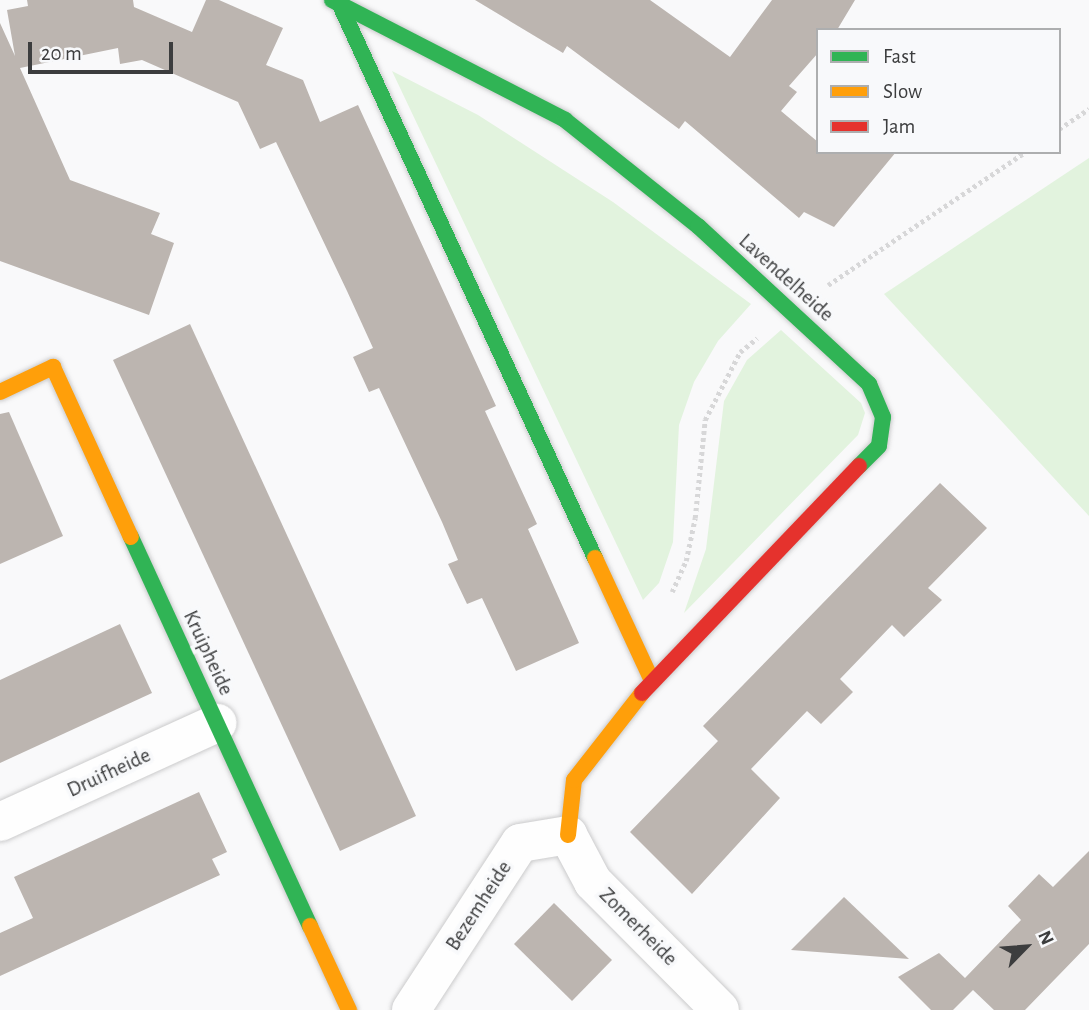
<!DOCTYPE html>
<html>
<head>
<meta charset="utf-8">
<style>
  body { margin:0 }
  #map { position:relative; width:1089px; height:1010px; overflow:hidden; background:#f9f9fa; font-family:"Alegreya Sans",sans-serif }
  div>[style] { position:absolute }
  .green>* { inset:0; background:#e2f3de }
  .building>* { inset:0; background:#bcb5b0 }
  .path>* { height:4.5px; margin-top:-2.25px; transform-origin:0; background:repeating-linear-gradient(90deg,#d7d7d8 0 3.5px,transparent 0 7px) }
  .roads { filter:drop-shadow(0 0 2px #cbcbcc) drop-shadow(0 0 2px #cbcbcc) }
  .street>* { height:38px; margin:-19px; padding:0 19px; transform-origin:19px; border-radius:19px; background:#fefefe }
  .fast>* { height:16px; margin:-8px; padding:0 8px; transform-origin:8px; border-radius:8px; background:#30b455 }
  .slow>* { height:16px; margin:-8px; padding:0 8px; transform-origin:8px; border-radius:8px; background:#ff9f0a }
  .jam>* { height:16px; margin:-8px; padding:0 8px; transform-origin:8px; border-radius:8px; background:#e5322d }
  span { translate:-50% -50%; white-space:nowrap; text-align:center; line-height:1.15; -webkit-text-stroke:7px #f8f9fb; paint-order:stroke }
  .street-label { font-size:21px; color:#3c3d3e }
  .legend { position:absolute; left:816px; top:28px; width:245px; height:126px; box-sizing:border-box; background:#f8f9fb; border:2px solid #adaeaf; margin:0; padding:9px 12px; list-style:none; font-size:21px; color:#3c3d3e }
  .legend li { display:flex; align-items:center; gap:14px; height:35px }
  .legend b { width:35px; border:2px solid #adaeaf }
  .north { position:absolute; left:991px; top:912px; width:70px; height:70px; -webkit-text-stroke:5px #f8f9fb; paint-order:stroke; rotate:65deg; font-size:19px; font-weight:700; line-height:28px; text-align:center; color:#3c3d3e }
  .north::after { content:''; display:block; margin:auto; width:24px; height:32px; background:#3c3d3e; clip-path:polygon(50% 0,100% 100%,50% 72%,0 100%) }
  .scale { position:absolute; left:28px; top:42px; width:145px; height:32px; box-sizing:border-box; border:4px solid #3c3d3e; border-top:0; padding-left:9px; font-size:21px; line-height:24px; white-space:nowrap; color:#3c3d3e; -webkit-text-stroke:5px #f8f9fb; paint-order:stroke }
</style>
</head>
<body>
<div id="map">
  <div class="green">
    <i style="clip-path:polygon(392px 71px,478px 115px,613px 202px,751px 304px,718px 341px,694px 382px,679px 425px,673px 542px,659px 583px,643px 600px)"></i>
    <i style="clip-path:polygon(1089px 158px,1089px 516px,884px 294px)"></i>
    <i style="clip-path:polygon(781px 330px,861px 403px,865px 413px,858px 435px,684px 613px,706px 549px,724px 401px,747px 360px)"></i>
  </div>
  <div class="building">
    <i style="clip-path:polygon(27px 0,133px 0,134px 7px,192px 32px,206px 0,219px 0,283px 28px,266px 65px,303px 80px,320px 122px,358px 105px,496px 406px,485px 411px,537px 524px,528px 529px,579px 643px,516px 671px,482px 598px,467px 604px,448px 564px,458px 560px,442px 522px,379px 388px,369px 392px,353px 357px,373px 348px,347px 291px,276px 142px,260px 149px,238px 102px,142px 60px,120px 64px,118px 48px,20px 68px,70px 180px,160px 213px,151px 234px,174px 243px,149px 315px,0 261px,0 23px,15px 56px,7px 10px,28px 6px)"></i>
    <i style="clip-path:polygon(475px 0,650px 0,730px 57px,772px 0,855px 0,837px 30px,818px 30px,818px 53px,789px 86px,797px 92px,781px 111px,818px 142px,818px 152px,896px 152px,834px 227px,804px 212px,799px 218px,685px 121px,679px 129px,567px 46px,563px 53px)"></i>
    <i style="clip-path:polygon(190px 324px,416px 816px,340px 851px,113px 360px)"></i>
    <i style="clip-path:polygon(9px 412px,63px 536px,0 564px,0 414px)"></i>
    <i style="clip-path:polygon(940px 483px,987px 528px,928px 588px,942px 600px,904px 637px,892px 625px,840px 679px,853px 692px,821px 724px,807px 711px,751px 769px,780px 798px,692px 894px,630px 832px,718px 741px,703px 726px)"></i>
    <i style="clip-path:polygon(120px 624px,152px 693px,0 763px,0 680px)"></i>
    <i style="clip-path:polygon(199px 792px,227px 852px,212px 859px,220px 875px,0 976px,0 933px,33px 918px,14px 877px)"></i>
    <i style="clip-path:polygon(1089px 851px,1089px 944px,1025px 1010px,994px 1010px,973px 990px,953px 1010px,931px 1010px,898px 977px,939px 953px,965px 978px,1021px 920px,1008px 906px,1039px 874px,1053px 887px)"></i>
    <i style="clip-path:polygon(844px 897px,909px 959px,791px 950px)"></i>
    <i style="clip-path:polygon(554px 903px,612px 960px,572px 1001px,514px 944px)"></i>
  </div>
  <div class="path">
    <i style="left:1059px;top:129px;width:36px;rotate:-34deg"></i>
    <i style="left:828px;top:285px;width:238px;rotate:-34deg"></i>
    <i style="left:672px;top:592px;width:34px;rotate:-66deg"></i>
    <i style="left:686px;top:561px;width:44px;rotate:-78.2deg"></i>
    <i style="left:695px;top:518px;width:99px;rotate:-84.2deg"></i>
    <i style="left:705px;top:420px;width:76px;rotate:-62.8deg"></i>
    <i style="left:740px;top:352px;width:22px;rotate:-39deg"></i>
  </div>
  <div class="roads">
    <div class="street">
      <i style="left:0;top:822px;width:239px;rotate:-24.5deg"></i>
      <i style="left:411px;top:1010px;width:199px;rotate:-56.9deg"></i>
      <i style="left:520px;top:843px;width:49px;rotate:-9.5deg"></i>
      <i style="left:568px;top:835px;width:53px;rotate:62deg"></i>
      <i style="left:593px;top:882px;width:180px;rotate:45.2deg"></i>
    </div>
    <div class="fast">
      <i style="left:332px;top:0;width:262px;rotate:27.2deg"></i>
      <i style="left:565px;top:120px;width:170px;rotate:38.6deg"></i>
      <i style="left:698px;top:226px;width:233px;rotate:42.7deg"></i>
      <i style="left:869px;top:384px;width:36px;rotate:67deg"></i>
      <i style="left:883px;top:417px;width:29px;rotate:98deg"></i>
      <i style="left:879px;top:446px;width:28px;rotate:135deg"></i>
      <i style="left:339px;top:3px;width:611px;rotate:65.24deg"></i>
      <i style="left:131px;top:537px;width:428px;rotate:65.3deg"></i>
    </div>
    <div class="slow">
      <i style="left:0;top:392px;width:59px;rotate:-25.3deg"></i>
      <i style="left:53px;top:367px;width:187px;rotate:65.4deg"></i>
      <i style="left:595px;top:558px;width:136px;rotate:65.1deg"></i>
      <i style="left:568px;top:835px;width:55px;rotate:-83.8deg"></i>
      <i style="left:574px;top:780px;width:110px;rotate:-52deg"></i>
      <i style="left:310px;top:926px;width:93px;rotate:65.1deg"></i>
    </div>
    <div class="jam">
      <i style="left:642px;top:693px;width:314px;rotate:-46.3deg"></i>
    </div>
  </div>
  <div class="street-label">
    <span style="left:786px;top:278px;rotate:42deg">Lavendelheide</span>
    <span style="left:208px;top:653px;rotate:65deg">Kruipheide</span>
    <span style="left:109px;top:773px;rotate:-25deg">Druifheide</span>
    <span style="left:479px;top:906px;rotate:-57deg">Bezemheide</span>
    <span style="left:638px;top:927px;rotate:45deg">Zomerheide</span>
  </div>
  <ul class="legend">
  <li><b style="height:9px;background:#30b455"></b>Fast</li>
  <li><b style="height:9px;background:#ff9f0a"></b>Slow</li>
  <li><b style="height:9px;background:#e5322d"></b>Jam</li>
  </ul>
  <div class="north">N</div>
  <div class="scale">20 m</div>
</div>
</body>
</html>
